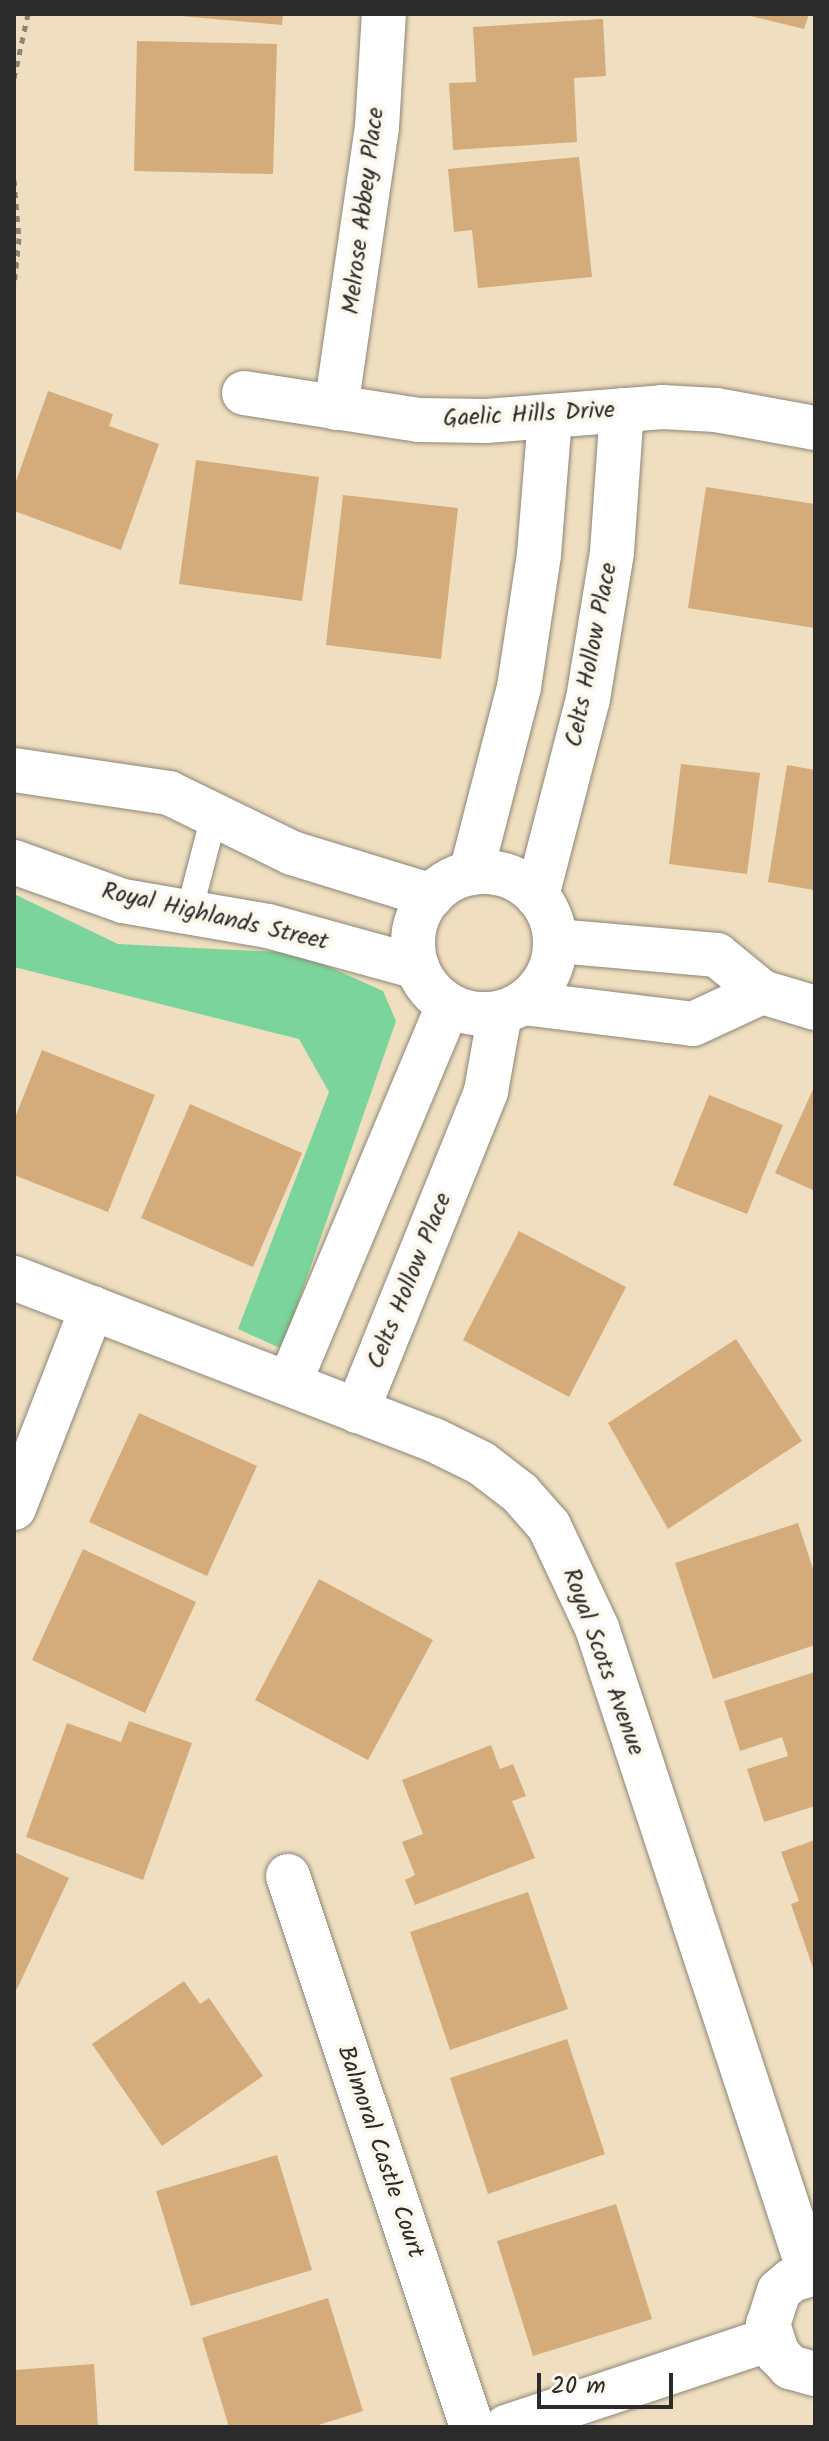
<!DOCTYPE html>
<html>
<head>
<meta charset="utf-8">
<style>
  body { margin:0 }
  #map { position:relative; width:829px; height:2441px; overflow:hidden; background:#efdfc0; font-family:Kalam,sans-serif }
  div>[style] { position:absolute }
  .green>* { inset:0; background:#7bd49a }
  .building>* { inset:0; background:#d4ab7b }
  .path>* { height:5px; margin-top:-2.5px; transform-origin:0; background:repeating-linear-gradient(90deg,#8d8576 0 6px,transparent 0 12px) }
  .roads { filter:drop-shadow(0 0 2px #8d8576) drop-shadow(0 0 2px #8d8576) }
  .lane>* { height:26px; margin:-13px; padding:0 13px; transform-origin:13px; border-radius:13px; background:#fff }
  .street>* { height:44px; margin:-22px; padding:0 22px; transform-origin:22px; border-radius:22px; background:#fff }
  .street>.ring { margin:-22px; padding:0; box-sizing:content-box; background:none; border:44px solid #fff; border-radius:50% }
  span { translate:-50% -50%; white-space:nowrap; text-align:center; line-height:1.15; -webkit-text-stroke:8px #fbf7ec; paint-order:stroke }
  .street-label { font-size:24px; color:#2b2b2b }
  .frame { position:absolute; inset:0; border:16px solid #2b2b2b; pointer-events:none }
  .scale { position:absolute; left:537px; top:2373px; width:136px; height:36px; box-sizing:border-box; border:4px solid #2b2b2b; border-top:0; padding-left:10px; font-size:24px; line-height:28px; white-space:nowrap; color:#2b2b2b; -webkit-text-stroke:6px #fbf7ec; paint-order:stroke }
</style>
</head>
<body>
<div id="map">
  <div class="green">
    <i style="clip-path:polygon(14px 894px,118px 944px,298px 953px,383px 991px,396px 1021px,282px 1349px,238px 1329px,329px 1092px,299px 1039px,14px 967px)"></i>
  </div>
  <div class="building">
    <i style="clip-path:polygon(158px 14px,283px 14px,282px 25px)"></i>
    <i style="clip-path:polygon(742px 14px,809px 14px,804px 29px)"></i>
    <i style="clip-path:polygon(603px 19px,606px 76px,574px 78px,577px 142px,453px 150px,449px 83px,476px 82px,473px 27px)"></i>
    <i style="clip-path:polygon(137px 41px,277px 44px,273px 174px,134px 171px)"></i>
    <i style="clip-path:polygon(579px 157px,592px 277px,478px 288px,472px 230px,454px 232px,448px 169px)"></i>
    <i style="clip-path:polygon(48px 391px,113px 414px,109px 426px,159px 444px,121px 550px,14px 511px,14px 487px)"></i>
    <i style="clip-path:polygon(196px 460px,319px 477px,302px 601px,179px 584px)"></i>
    <i style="clip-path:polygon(706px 487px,815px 504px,815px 628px,688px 608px)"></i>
    <i style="clip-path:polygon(343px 495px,458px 508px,441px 659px,326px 645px)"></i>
    <i style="clip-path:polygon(681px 764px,760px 773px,747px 874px,669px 864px)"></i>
    <i style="clip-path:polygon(787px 765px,815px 770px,814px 890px,768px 882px)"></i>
    <i style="clip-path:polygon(42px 1050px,155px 1095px,108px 1212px,14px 1175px,14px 1120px)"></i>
    <i style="clip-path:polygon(815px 1085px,815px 1191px,775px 1173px)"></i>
    <i style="clip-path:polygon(709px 1095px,783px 1125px,747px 1214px,673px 1185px)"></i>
    <i style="clip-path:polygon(190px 1104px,302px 1153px,253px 1267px,141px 1218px)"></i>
    <i style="clip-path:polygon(519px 1231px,626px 1287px,569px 1397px,463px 1340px)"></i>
    <i style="clip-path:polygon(736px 1339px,802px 1441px,668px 1529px,608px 1423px)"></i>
    <i style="clip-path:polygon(139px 1413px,257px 1466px,207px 1576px,89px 1522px)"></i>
    <i style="clip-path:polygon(798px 1523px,815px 1575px,815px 1645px,713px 1679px,675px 1563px)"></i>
    <i style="clip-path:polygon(83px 1549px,196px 1602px,145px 1713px,32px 1660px)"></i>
    <i style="clip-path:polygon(319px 1579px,433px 1640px,368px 1760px,255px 1700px)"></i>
    <i style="clip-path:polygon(815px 1672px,815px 1806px,764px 1822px,747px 1769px,788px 1756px,782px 1737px,740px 1751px,724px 1701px)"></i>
    <i style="clip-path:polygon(129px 1721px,192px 1743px,143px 1880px,26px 1837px,67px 1723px,121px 1742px)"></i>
    <i style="clip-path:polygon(491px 1745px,500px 1769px,513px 1764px,526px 1796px,512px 1801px,535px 1858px,415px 1905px,405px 1880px,415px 1875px,402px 1842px,423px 1834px,402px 1780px)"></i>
    <i style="clip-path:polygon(815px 1840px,815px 1967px,813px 1968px,791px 1904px,799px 1901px,781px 1852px)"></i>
    <i style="clip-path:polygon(14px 1852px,69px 1878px,17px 1989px,14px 1988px)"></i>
    <i style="clip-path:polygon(528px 1892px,568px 2009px,450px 2050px,410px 1932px)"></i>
    <i style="clip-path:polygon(184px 1981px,200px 2004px,209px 1998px,263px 2076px,162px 2146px,92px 2044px)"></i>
    <i style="clip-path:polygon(567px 2039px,605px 2154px,488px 2194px,450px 2078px)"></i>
    <i style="clip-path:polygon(277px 2155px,312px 2270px,191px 2306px,156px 2191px)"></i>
    <i style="clip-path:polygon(616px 2204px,652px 2319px,533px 2356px,497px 2241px)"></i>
    <i style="clip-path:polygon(328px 2298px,363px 2411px,312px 2427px,229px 2427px,202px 2338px)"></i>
    <i style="clip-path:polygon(94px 2364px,98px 2427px,14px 2427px,14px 2370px)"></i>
  </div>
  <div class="path">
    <i style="left:14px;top:78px;width:66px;rotate:-77.7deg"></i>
    <i style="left:14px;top:180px;width:58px;rotate:85.1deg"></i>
    <i style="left:19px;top:238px;width:48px;rotate:95.9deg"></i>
  </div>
  <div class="roads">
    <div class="lane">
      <i style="left:189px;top:912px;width:103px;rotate:-75.4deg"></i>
    </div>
    <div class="street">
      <i style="left:244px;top:393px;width:177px;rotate:8.8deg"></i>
      <i style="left:419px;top:420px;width:67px;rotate:0.9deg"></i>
      <i style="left:486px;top:421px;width:177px;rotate:-4.5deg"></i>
      <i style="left:662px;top:407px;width:54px;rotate:3.2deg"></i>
      <i style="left:716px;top:410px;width:101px;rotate:10.3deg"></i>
      <i style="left:336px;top:408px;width:284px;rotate:-81.7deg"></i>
      <i style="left:377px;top:127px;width:113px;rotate:-86.5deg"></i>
      <i style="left:14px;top:770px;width:157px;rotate:8.4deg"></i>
      <i style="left:169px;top:793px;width:137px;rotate:26deg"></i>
      <i style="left:292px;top:853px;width:146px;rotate:17.1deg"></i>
      <i style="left:14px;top:862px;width:116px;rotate:19.7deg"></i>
      <i style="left:123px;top:901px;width:147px;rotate:9.8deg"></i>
      <i style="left:268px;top:926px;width:155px;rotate:15.4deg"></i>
      <i class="ring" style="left:413px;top:872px;width:98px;height:98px"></i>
      <i style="left:471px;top:873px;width:192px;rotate:-75.5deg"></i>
      <i style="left:519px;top:687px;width:134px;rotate:-81.4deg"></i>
      <i style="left:539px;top:554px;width:138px;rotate:-85.4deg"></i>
      <i style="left:537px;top:896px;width:203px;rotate:-75.5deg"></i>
      <i style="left:588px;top:699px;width:149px;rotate:-80.7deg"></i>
      <i style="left:612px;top:552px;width:142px;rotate:-86deg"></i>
      <i style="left:762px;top:992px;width:55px;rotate:16.8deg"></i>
      <i style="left:523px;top:1003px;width:171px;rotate:7deg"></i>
      <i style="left:693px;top:1024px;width:76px;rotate:-24.9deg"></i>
      <i style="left:762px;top:992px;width:58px;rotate:-140.6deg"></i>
      <i style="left:717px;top:955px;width:162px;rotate:-175deg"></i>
      <i style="left:14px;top:1278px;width:450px;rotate:21.1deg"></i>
      <i style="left:434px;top:1440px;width:52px;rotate:26.1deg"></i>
      <i style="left:481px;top:1463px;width:49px;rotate:37.6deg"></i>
      <i style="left:520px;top:1493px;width:44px;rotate:48.7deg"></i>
      <i style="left:549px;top:1526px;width:113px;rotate:64.8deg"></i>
      <i style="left:597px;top:1628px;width:680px;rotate:71.75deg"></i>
      <i style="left:289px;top:1384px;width:411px;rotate:-67.2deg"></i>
      <i style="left:357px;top:1411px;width:345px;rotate:-68deg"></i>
      <i style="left:486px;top:1091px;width:79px;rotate:-79.8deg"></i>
      <i style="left:14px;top:1508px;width:215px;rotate:-68.7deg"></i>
      <i style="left:288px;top:1876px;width:581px;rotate:71.53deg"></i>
      <i style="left:815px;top:2273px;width:24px;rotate:163deg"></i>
      <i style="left:792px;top:2280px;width:17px;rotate:140deg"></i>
      <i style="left:779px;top:2291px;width:35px;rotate:108deg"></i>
      <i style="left:768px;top:2324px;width:32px;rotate:72deg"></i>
      <i style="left:778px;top:2354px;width:18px;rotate:47deg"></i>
      <i style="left:790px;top:2367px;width:26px;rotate:16deg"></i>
      <i style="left:506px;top:2427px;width:278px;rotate:-18.4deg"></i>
    </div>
  </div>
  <div class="street-label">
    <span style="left:364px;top:211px;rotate:-83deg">Melrose Abbey Place</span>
    <span style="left:529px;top:415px;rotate:-3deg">Gaelic Hills Drive</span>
    <span style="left:592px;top:655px;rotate:-79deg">Celts Hollow Place</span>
    <span style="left:215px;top:917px;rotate:13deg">Royal Highlands Street</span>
    <span style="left:410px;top:1281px;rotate:-68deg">Celts Hollow Place</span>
    <span style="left:603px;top:1662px;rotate:70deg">Royal Scots Avenue</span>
    <span style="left:380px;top:2152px;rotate:71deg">Balmoral Castle Court</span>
  </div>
  <div class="frame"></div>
  <div class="scale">20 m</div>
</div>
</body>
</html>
